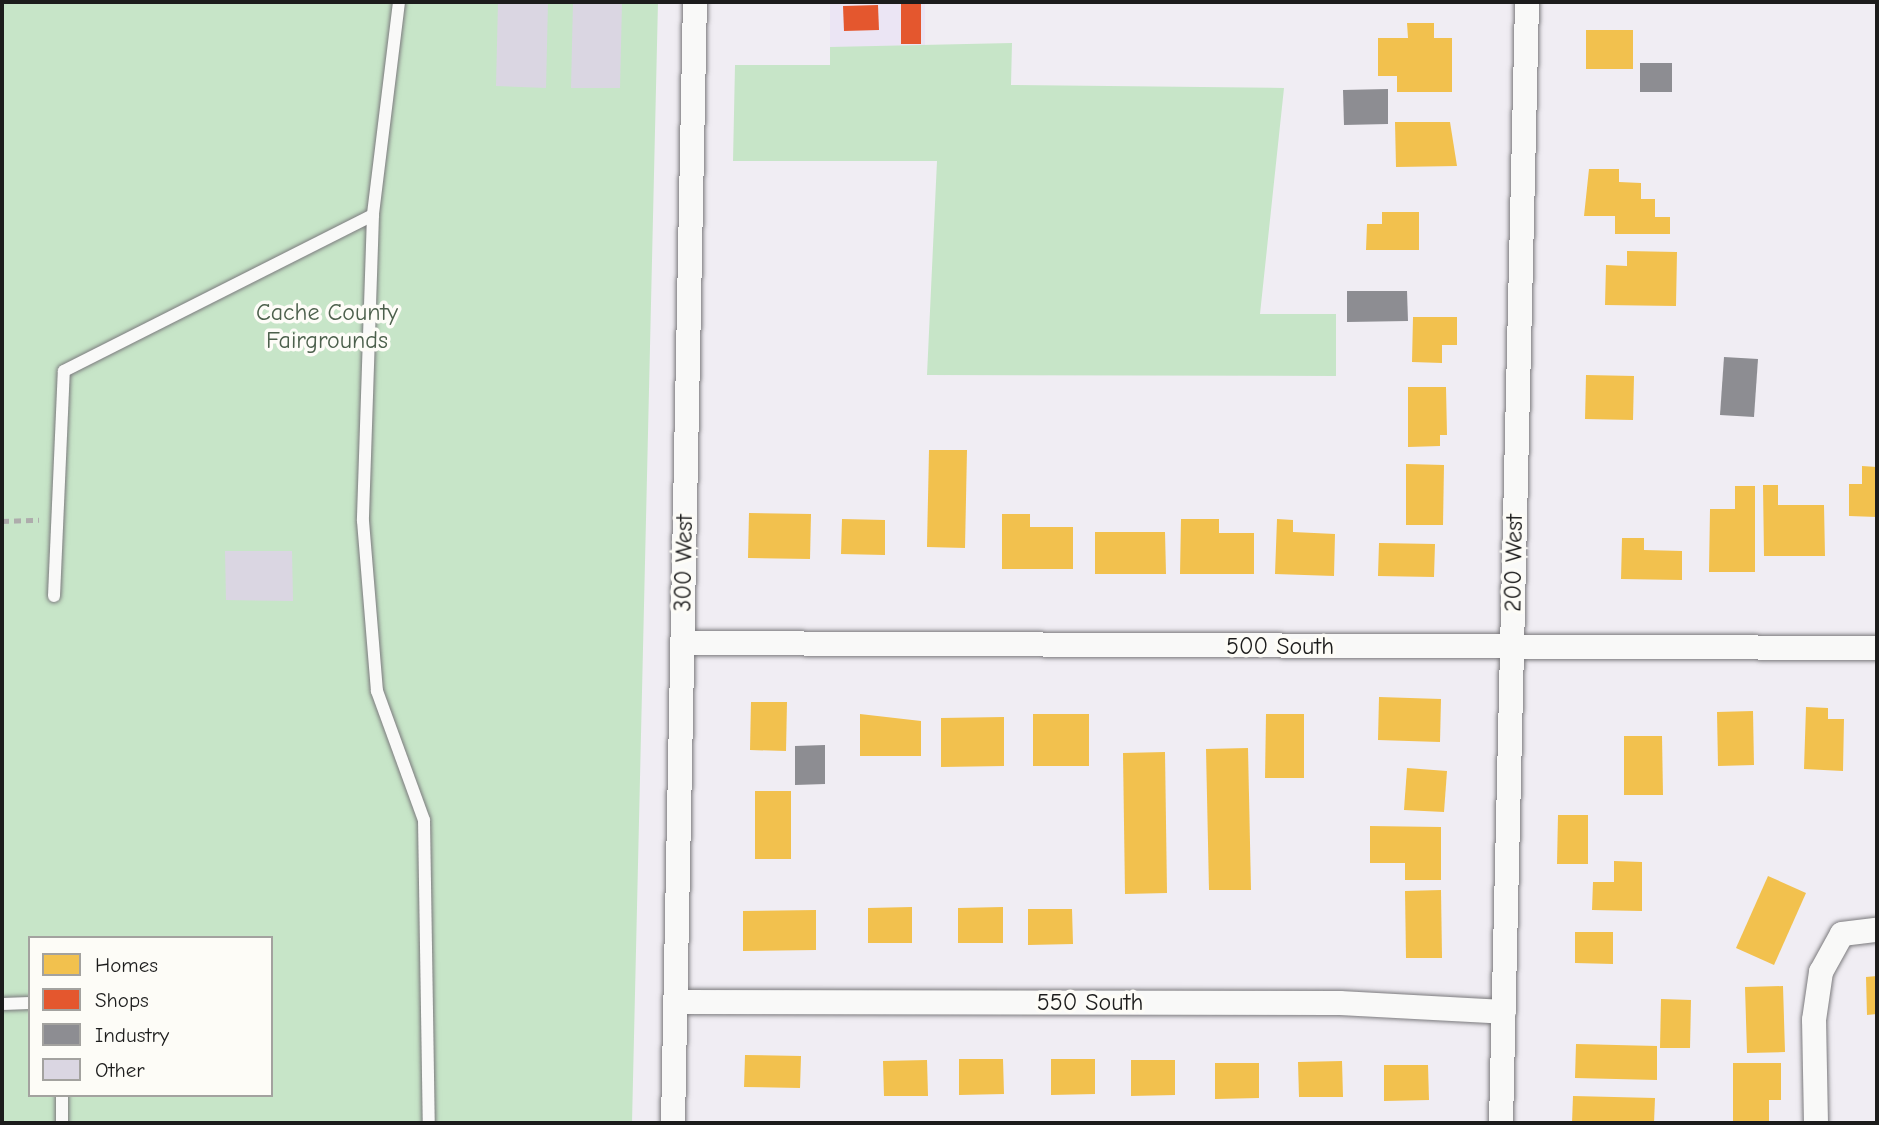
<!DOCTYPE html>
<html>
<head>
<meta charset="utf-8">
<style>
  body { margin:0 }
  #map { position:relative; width:1879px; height:1125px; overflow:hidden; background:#f0edf3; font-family:"Comic Neue",sans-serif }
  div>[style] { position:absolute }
  .built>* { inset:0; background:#ebe5f4 }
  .green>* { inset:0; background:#c7e5c8 }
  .homes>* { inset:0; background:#f2c14e }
  .shops>* { inset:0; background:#e4572e }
  .industry>* { inset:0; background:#8d8d92 }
  .building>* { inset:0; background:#dad6e2 }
  .path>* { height:4.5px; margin-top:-2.25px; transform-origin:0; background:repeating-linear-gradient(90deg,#aeacac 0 7px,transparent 0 12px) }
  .roads { filter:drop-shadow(0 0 2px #7b7a7d) drop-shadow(0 0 2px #7b7a7d) }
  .lane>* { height:12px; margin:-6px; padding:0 6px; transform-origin:6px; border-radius:6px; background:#f9f9f8 }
  .street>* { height:24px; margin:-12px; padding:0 12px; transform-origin:12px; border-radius:12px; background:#f9f9f8 }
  span { translate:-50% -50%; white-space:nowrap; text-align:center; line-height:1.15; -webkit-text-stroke:7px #fdfcf7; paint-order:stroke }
  .park-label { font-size:24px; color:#4c604c }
  .street-label { font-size:24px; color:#1c1c1c }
  .frame { position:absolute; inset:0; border:4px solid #1c1c1c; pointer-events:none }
  .legend { position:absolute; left:28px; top:936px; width:245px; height:161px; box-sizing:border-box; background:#fdfcf7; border:2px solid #a3a29f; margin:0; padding:9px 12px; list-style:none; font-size:21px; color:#1c1c1c }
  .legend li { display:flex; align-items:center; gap:14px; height:35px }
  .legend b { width:35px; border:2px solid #a3a29f }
</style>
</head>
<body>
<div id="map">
  <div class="built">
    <i style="clip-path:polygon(830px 2px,925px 2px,925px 49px,830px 47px)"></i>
  </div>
  <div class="green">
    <i style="clip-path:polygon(evenodd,2px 2px,658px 2px,632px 1123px,2px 1123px,2px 2px,30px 938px,271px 938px,271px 1095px,30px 1095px,30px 938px)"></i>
    <i style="clip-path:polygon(1012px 43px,1011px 85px,1284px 88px,1260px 314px,1336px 314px,1336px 376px,927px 375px,937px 161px,733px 161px,735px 65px,830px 65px,830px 47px)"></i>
  </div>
  <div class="homes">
    <i style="clip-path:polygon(1407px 23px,1434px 23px,1434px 38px,1452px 38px,1452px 92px,1397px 92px,1397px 76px,1378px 76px,1378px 38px,1408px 38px)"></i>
    <i style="clip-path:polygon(1586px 30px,1633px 30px,1633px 69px,1586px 69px)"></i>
    <i style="clip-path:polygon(1395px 122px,1450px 122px,1457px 166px,1396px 167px)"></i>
    <i style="clip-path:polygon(1589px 169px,1619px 169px,1619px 182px,1641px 183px,1641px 199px,1655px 199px,1655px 217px,1670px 217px,1670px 234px,1615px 234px,1615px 216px,1584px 216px)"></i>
    <i style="clip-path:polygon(1382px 212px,1419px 212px,1419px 250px,1366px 250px,1367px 224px,1382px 224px)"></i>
    <i style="clip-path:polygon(1627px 251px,1677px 252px,1676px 306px,1605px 305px,1606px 265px,1627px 266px)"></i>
    <i style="clip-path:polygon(1413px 317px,1457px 317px,1457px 345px,1442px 345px,1442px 363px,1412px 362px)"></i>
    <i style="clip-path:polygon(1586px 375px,1634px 376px,1633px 420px,1585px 419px)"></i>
    <i style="clip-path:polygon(1408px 387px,1446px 387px,1447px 435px,1440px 435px,1440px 446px,1408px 447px)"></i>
    <i style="clip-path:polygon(929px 450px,967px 450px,965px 548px,927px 547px)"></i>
    <i style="clip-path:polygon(1406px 464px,1444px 465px,1443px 525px,1406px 525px)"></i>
    <i style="clip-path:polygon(1862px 466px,1877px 467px,1877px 517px,1849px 516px,1849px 484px,1862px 484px)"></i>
    <i style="clip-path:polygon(1763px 485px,1778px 485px,1778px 505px,1824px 505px,1825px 556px,1764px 556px)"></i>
    <i style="clip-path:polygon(1735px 486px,1755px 486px,1755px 572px,1709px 572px,1710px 509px,1735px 509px)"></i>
    <i style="clip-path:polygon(749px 513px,811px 514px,810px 559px,748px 558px)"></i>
    <i style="clip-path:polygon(1002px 514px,1030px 514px,1030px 527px,1073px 527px,1073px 569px,1002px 569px)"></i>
    <i style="clip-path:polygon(842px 519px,885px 520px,885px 555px,841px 554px)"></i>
    <i style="clip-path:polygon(1181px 519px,1219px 519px,1219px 533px,1254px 533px,1254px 574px,1180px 574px)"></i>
    <i style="clip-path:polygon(1277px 519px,1293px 520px,1293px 532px,1335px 534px,1334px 576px,1275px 574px)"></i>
    <i style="clip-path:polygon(1095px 532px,1165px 532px,1166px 574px,1095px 574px)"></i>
    <i style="clip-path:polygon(1622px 538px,1644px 538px,1644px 550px,1682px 551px,1682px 580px,1621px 579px)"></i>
    <i style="clip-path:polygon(1379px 543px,1435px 544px,1434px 577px,1378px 576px)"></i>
    <i style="clip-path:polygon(1379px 697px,1441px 699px,1440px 742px,1378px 740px)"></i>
    <i style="clip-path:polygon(751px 702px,787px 702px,786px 751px,750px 750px)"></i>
    <i style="clip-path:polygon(1806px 707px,1828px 708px,1828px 719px,1844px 719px,1843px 771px,1804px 769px)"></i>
    <i style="clip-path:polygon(1753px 711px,1754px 765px,1718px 766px,1717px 712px)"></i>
    <i style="clip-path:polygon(860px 714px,921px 721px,921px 756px,860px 756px)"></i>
    <i style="clip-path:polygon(1033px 714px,1089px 714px,1089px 766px,1033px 766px)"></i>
    <i style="clip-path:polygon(1266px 714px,1304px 714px,1304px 778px,1265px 778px)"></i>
    <i style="clip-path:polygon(1004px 717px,1004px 766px,941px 767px,941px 718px)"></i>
    <i style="clip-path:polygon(1624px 736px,1662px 736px,1663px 795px,1624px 795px)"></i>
    <i style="clip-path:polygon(1248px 748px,1251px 890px,1209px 890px,1206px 749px)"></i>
    <i style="clip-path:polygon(1165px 752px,1167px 893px,1125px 894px,1123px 753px)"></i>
    <i style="clip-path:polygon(1407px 768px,1447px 771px,1444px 812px,1404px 810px)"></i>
    <i style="clip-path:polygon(755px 791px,791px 791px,791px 859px,755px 859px)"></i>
    <i style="clip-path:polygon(1558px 815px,1588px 815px,1588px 864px,1557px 864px)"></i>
    <i style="clip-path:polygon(1370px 826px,1441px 827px,1441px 880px,1405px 880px,1405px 863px,1370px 863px)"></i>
    <i style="clip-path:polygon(1614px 861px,1642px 862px,1642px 911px,1592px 910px,1593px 882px,1614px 882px)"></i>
    <i style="clip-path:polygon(1768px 876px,1806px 893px,1774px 965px,1736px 948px)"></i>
    <i style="clip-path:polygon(1441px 890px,1442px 958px,1406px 958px,1405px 891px)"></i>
    <i style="clip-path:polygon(912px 907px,912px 943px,868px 943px,868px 908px)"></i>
    <i style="clip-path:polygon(1003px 907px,1003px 943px,958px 943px,958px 908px)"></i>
    <i style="clip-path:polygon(1028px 909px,1072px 909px,1073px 944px,1028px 945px)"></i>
    <i style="clip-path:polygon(816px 910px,816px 950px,743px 951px,743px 911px)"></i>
    <i style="clip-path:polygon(1575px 932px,1613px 932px,1613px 964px,1575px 963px)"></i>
    <i style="clip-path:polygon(1877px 976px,1877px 1014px,1867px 1015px,1866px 977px)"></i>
    <i style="clip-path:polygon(1783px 986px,1785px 1052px,1747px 1053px,1745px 987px)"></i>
    <i style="clip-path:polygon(1661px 999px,1691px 1000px,1690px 1048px,1660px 1048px)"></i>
    <i style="clip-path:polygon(1576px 1044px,1657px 1046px,1657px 1080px,1575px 1078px)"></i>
    <i style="clip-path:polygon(745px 1055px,801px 1056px,800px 1088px,744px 1087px)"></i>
    <i style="clip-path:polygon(959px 1059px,1003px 1059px,1004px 1094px,959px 1095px)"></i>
    <i style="clip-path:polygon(1051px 1059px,1095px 1059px,1095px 1094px,1051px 1095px)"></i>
    <i style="clip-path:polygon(927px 1060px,928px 1096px,884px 1096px,883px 1061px)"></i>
    <i style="clip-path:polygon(1131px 1060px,1175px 1060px,1175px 1095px,1131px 1096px)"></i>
    <i style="clip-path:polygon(1342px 1061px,1343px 1097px,1299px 1097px,1298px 1062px)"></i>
    <i style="clip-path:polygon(1215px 1063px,1259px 1063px,1259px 1098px,1215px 1099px)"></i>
    <i style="clip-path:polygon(1733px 1063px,1781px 1063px,1781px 1100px,1769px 1100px,1769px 1123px,1733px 1123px)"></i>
    <i style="clip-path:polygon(1384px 1065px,1428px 1065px,1429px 1100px,1384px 1101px)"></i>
    <i style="clip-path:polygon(1573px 1096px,1655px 1098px,1654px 1123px,1572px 1123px)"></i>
  </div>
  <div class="shops">
    <i style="clip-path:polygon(901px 2px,921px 2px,921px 44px,901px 44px)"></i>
    <i style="clip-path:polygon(878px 5px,879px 30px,844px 31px,843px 6px)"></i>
  </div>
  <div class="industry">
    <i style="clip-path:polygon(1640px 63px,1672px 63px,1672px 92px,1640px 92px)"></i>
    <i style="clip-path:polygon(1388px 89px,1388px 124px,1344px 125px,1343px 90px)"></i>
    <i style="clip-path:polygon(1347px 291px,1407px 291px,1408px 321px,1347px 322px)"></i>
    <i style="clip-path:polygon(1724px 357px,1758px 359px,1754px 417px,1720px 415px)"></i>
    <i style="clip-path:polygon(825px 745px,825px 784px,795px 785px,795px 746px)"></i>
  </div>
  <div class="building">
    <i style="clip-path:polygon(498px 2px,548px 2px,546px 88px,496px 86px)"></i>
    <i style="clip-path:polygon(573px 2px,622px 2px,620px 88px,571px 88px)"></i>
    <i style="clip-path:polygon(225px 551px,292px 551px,293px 601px,226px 600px)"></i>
  </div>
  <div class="path">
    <i style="left:2px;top:521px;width:37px;rotate:-2deg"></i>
  </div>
  <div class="roads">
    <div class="lane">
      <i style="left:399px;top:2px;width:215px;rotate:97deg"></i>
      <i style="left:373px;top:215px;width:306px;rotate:91.9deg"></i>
      <i style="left:363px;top:521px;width:171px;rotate:85.3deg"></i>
      <i style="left:377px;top:691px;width:137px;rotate:70deg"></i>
      <i style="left:424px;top:820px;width:303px;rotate:89.1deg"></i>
      <i style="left:54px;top:596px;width:225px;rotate:-87.5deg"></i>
      <i style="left:64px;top:371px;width:346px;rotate:-26.8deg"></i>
      <i style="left:2px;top:1004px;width:28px;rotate:-2deg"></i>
      <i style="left:62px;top:1123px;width:28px;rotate:-90deg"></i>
    </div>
    <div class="street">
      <i style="left:682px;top:643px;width:1195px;rotate:0.24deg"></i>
      <i style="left:677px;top:1002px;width:663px;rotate:0.09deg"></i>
      <i style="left:1340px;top:1003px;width:164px;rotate:3.1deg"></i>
      <i style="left:673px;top:1123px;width:1121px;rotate:-88.88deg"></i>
      <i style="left:1501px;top:1123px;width:1121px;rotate:-88.67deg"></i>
      <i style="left:1816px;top:1123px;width:103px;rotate:-91.1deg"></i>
      <i style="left:1814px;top:1020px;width:49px;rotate:-81.7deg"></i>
      <i style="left:1821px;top:972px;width:43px;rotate:-61.1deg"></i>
      <i style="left:1842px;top:934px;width:35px;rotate:-7deg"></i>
    </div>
  </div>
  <div class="park-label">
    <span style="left:327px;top:327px">Cache County<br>Fairgrounds</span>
  </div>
  <div class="street-label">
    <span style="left:684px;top:563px;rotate:-89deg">300 West</span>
    <span style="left:1514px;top:563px;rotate:-89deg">200 West</span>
    <span style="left:1280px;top:647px">500 South</span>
    <span style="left:1090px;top:1003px">550 South</span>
  </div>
  <div class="frame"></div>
  <ul class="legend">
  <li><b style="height:19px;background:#f2c14e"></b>Homes</li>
  <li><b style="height:19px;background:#e4572e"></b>Shops</li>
  <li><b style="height:19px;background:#8d8d92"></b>Industry</li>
  <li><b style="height:19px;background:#dad6e2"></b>Other</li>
  </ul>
</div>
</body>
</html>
